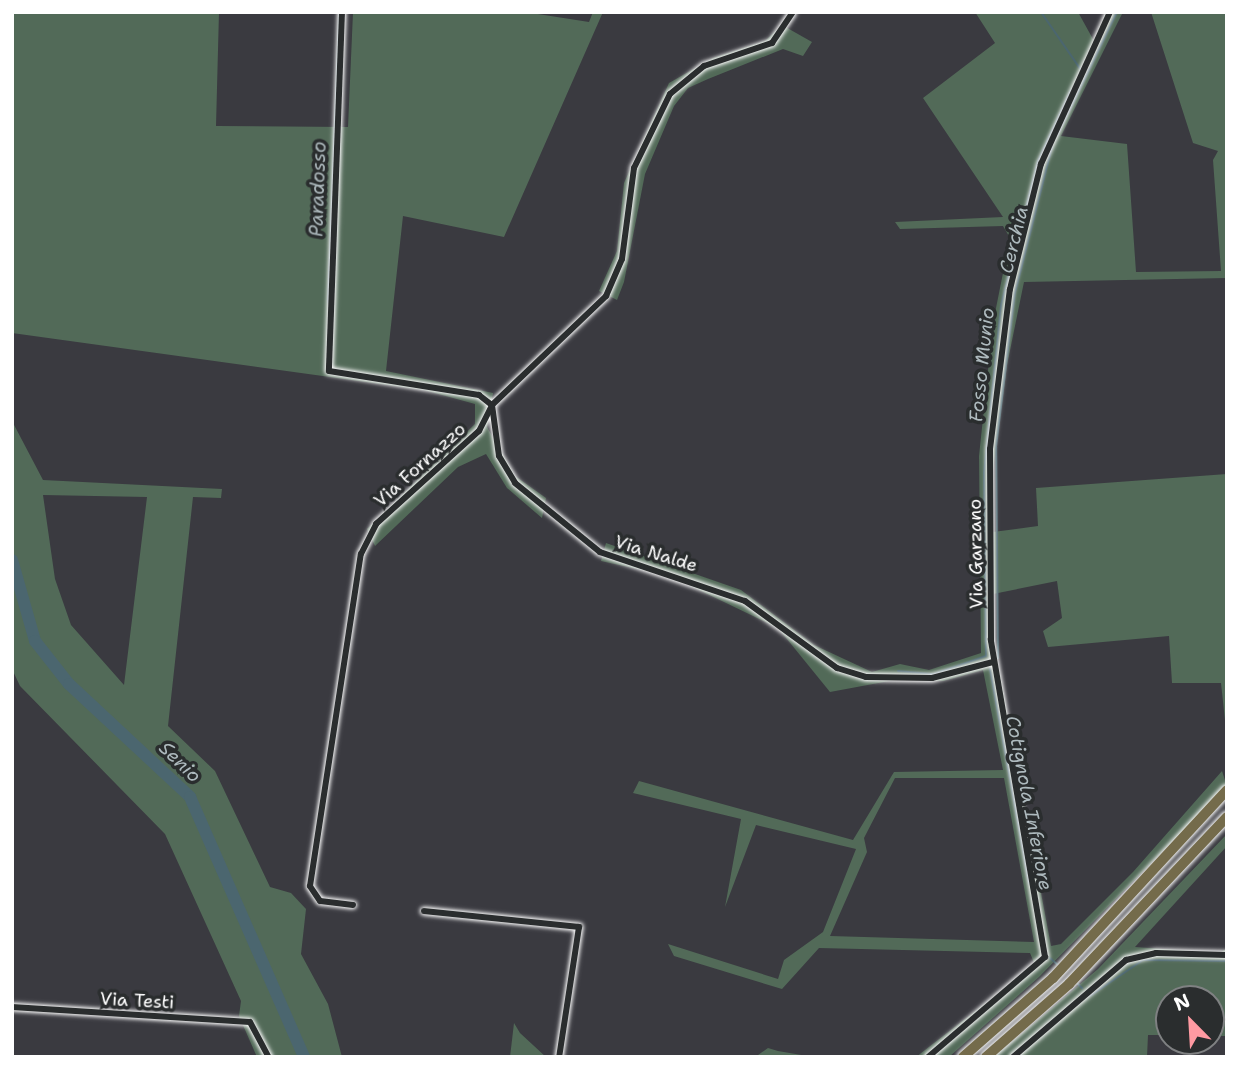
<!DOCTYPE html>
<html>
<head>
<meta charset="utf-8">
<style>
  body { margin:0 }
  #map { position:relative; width:1239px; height:1069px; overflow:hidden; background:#3a3a40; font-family:"Shantell Sans",sans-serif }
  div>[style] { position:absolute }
  .green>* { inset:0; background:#526a58 }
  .stream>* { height:2px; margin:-1px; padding:0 1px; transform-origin:1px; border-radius:1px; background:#4b666f }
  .river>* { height:12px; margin:-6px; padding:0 6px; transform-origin:6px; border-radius:6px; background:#4b666f }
  .roads { filter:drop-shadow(0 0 2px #fff) drop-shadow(0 0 2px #fff) }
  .street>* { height:6px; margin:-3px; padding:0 3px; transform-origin:3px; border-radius:3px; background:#2a2d2e }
  .highway>* { height:10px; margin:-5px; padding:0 5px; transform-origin:5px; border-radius:5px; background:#746b4b }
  span { translate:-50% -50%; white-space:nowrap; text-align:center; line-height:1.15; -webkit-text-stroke:7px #2a2d2e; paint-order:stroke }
  .street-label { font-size:18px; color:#fff }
  .water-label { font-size:19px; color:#aebabe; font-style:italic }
  .frame { position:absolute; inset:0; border:14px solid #fff; pointer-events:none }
  .north { position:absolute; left:1155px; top:985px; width:70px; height:70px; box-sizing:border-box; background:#2a2d2e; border:2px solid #7f8182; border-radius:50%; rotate:336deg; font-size:19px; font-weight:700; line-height:28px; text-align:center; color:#fff }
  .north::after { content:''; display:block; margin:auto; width:24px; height:32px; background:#ff9aa2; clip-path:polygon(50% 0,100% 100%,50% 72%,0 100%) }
</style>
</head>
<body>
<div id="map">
  <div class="green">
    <i style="clip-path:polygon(12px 12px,219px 12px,216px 126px,348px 127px,353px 12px,525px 12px,589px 22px,593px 12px,603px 12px,504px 237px,403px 216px,386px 371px,493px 393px,487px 427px,515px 476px,546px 498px,542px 518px,507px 488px,486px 454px,458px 467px,375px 546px,367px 529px,475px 424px,475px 404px,424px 390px,12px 333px)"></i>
    <i style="clip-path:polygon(evenodd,975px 12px,1078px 12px,1094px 41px,1106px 12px,1123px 12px,1061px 136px,1127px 144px,1136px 272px,1221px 271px,1213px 160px,1218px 151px,1193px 143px,1151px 12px,1227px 12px,1227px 278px,1024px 282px,1007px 365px,993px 470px,993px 532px,1038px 526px,1036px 488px,1227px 474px,1227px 739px,1221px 683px,1172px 683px,1169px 636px,1048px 647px,1043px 631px,1062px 618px,1057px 581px,993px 594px,994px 643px,1051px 946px,1061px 944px,1133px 872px,1222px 771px,1227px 786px,1039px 977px,949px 1057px,916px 1057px,1035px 965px,1030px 953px,819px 948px,782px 989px,674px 956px,668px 944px,778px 979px,784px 960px,823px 932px,856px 849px,756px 825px,725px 907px,741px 819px,633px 793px,639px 781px,853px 840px,894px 772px,1003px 770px,983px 670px,943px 681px,900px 679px,830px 692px,778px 628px,670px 576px,601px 561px,606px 543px,741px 590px,814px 645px,872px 672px,900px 664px,929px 670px,981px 653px,979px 456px,993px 323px,1010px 238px,1003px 226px,900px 229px,895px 222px,1003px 217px,923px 98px,995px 43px,975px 12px,895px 778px,1004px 778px,1034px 942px,830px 936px,867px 852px,864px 838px,895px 778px)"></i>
    <i style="clip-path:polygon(782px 25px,812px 42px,803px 56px,783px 49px,708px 79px,688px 88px,674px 106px,645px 174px,624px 282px,617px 300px,599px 291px,617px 251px,624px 183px,669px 83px,713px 58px,765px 41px)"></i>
    <i style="clip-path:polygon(evenodd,12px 421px,43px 480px,222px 489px,221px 498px,193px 497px,168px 726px,215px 771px,270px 887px,291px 893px,306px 909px,301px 954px,328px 1004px,342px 1057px,257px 1057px,239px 1016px,241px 1001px,165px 834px,20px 686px,12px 669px,12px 421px,43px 495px,147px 497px,124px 685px,71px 625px,55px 579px,43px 495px)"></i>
    <i style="clip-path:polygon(1227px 834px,1227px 846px,1135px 947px,1220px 953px,1227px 948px,1227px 1036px,1211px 1036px,1211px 999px,1169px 999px,1169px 1035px,1148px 1035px,1147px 1057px,994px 1057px,1098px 969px)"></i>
    <i style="clip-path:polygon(514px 1023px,520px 1033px,546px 1057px,510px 1057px)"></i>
    <i style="clip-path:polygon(768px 1048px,778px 1051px,813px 1057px,758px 1055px)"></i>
  </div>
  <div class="stream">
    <i style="left:1041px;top:12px;width:70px;rotate:55.4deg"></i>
    <i style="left:1057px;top:136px;width:138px;rotate:-64.2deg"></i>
    <i style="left:328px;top:302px;width:288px;rotate:-87.8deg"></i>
    <i style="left:998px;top:658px;width:211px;rotate:-90.5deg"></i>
    <i style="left:996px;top:447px;width:155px;rotate:-83deg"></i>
    <i style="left:1015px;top:293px;width:151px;rotate:-75.8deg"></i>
    <i style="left:990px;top:669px;width:218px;rotate:79.7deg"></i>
    <i style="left:898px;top:671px;width:36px;rotate:5deg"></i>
    <i style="left:934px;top:674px;width:55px;rotate:-19.1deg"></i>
    <i style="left:986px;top:656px;width:183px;rotate:-90.6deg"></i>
    <i style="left:984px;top:473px;width:169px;rotate:-84.2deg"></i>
    <i style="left:1001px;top:305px;width:149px;rotate:-75.6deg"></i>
    <i style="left:1038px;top:161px;width:78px;rotate:-65.1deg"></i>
    <i style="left:1050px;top:958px;width:9px;rotate:41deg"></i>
    <i style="left:1078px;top:984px;width:6px;rotate:45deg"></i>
    <i style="left:1090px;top:996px;width:64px;rotate:-34.2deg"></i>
    <i style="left:1143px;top:960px;width:84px;rotate:0.7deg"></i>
  </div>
  <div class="river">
    <i style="left:12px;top:560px;width:84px;rotate:74.1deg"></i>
    <i style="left:35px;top:641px;width:55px;rotate:51.7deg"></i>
    <i style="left:69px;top:684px;width:166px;rotate:43deg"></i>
    <i style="left:190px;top:797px;width:284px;rotate:66.3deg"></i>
  </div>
  <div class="roads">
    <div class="street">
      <i style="left:342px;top:12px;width:359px;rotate:92.1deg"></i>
      <i style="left:329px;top:371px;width:152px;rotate:9.1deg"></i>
      <i style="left:479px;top:395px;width:16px;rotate:38deg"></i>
      <i style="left:492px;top:405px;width:51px;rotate:82.2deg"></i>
      <i style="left:499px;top:456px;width:31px;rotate:59deg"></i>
      <i style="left:515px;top:483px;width:109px;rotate:39.1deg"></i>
      <i style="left:600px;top:552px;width:153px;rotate:18.7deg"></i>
      <i style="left:745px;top:601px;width:114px;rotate:36.1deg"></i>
      <i style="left:837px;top:668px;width:30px;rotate:17deg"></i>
      <i style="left:866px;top:677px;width:66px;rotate:0.9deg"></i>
      <i style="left:932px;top:678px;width:63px;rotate:-14.7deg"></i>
      <i style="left:353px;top:905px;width:33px;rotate:-173deg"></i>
      <i style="left:320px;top:901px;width:18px;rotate:-124deg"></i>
      <i style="left:310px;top:886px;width:336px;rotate:-81.3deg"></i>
      <i style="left:361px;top:554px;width:34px;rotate:-63deg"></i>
      <i style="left:376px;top:524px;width:139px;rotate:-42.1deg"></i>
      <i style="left:479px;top:431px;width:29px;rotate:-63deg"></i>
      <i style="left:492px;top:405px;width:158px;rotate:-43.7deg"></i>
      <i style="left:606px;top:296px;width:40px;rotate:-66.6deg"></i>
      <i style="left:622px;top:259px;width:92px;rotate:-82.5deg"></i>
      <i style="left:634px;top:168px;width:82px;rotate:-64.1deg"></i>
      <i style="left:670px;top:94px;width:44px;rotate:-39.5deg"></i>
      <i style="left:704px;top:66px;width:72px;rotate:-18.7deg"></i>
      <i style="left:772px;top:43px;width:37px;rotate:-56deg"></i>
      <i style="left:424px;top:911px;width:156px;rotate:5.9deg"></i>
      <i style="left:579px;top:927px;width:132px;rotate:98.7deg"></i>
      <i style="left:12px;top:1007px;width:238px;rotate:3.6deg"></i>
      <i style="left:250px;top:1022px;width:40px;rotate:62deg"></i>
      <i style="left:928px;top:1057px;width:154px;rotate:-40.5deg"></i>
      <i style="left:1045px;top:957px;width:322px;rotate:-99.7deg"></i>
      <i style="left:991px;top:640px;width:191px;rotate:-90.3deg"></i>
      <i style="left:990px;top:449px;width:161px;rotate:-82.9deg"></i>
      <i style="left:1010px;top:289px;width:129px;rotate:-76.1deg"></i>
      <i style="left:1041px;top:164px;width:167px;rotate:-65.6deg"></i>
      <i style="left:1013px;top:1057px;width:149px;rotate:-40.6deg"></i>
      <i style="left:1126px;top:960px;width:31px;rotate:-13deg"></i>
      <i style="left:1156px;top:953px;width:71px;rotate:1.6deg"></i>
    </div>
    <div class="highway">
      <i style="left:963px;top:1057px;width:120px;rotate:-41.3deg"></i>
      <i style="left:1053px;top:978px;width:256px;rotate:-47.2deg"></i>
      <i style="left:986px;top:1057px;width:111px;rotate:-41.3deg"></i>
      <i style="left:1069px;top:984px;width:230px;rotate:-46.6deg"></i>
    </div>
  </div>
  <div class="street-label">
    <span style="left:420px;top:465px;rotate:-42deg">Via Fornazzo</span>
    <span style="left:656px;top:554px;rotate:17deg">Via Nalde</span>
    <span style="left:976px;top:554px;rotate:-91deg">Via Garzano</span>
    <span style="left:137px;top:1001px;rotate:3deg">Via Testi</span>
  </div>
  <div class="water-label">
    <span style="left:318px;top:189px;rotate:-88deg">Paradosso</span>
    <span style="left:1014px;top:240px;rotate:-76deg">Cerchia</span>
    <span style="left:982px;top:365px;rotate:-84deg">Fosso Munio</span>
    <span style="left:180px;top:762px;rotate:44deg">Senio</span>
    <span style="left:1029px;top:803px;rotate:79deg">Cotignola Inferiore</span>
  </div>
  <div class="frame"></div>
  <div class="north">N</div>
</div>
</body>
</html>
